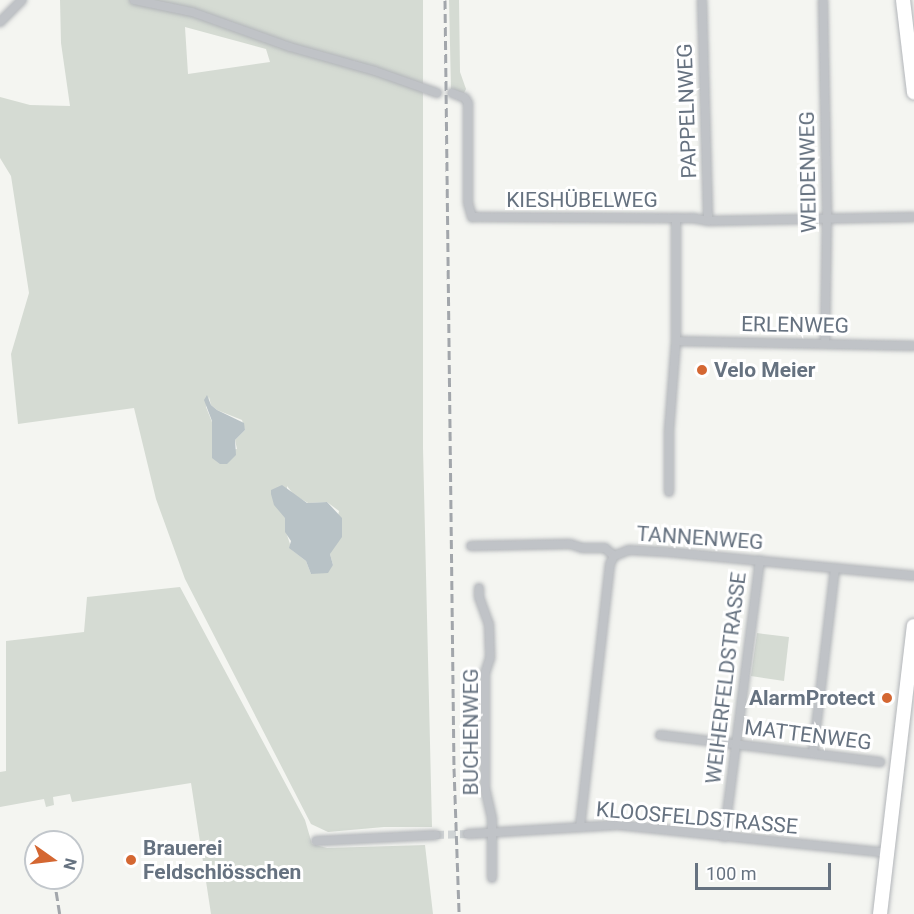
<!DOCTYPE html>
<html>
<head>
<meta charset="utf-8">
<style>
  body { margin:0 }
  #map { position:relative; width:914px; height:914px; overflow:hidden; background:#f4f5f1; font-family:Roboto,sans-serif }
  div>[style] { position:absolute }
  .green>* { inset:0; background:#d5dbd3 }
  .water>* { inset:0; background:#b8c2c6 }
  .street-tunnel>* { height:8px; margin-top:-4px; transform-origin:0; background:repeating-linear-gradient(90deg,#d0d4d5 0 8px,transparent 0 12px) }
  .roads { filter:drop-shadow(0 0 2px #b2b5b9) drop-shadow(0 0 2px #b2b5b9) }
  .street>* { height:8px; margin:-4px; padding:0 4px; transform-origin:4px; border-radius:4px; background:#c0c3c7 }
  .primary>* { height:14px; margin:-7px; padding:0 7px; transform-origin:7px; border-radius:7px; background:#fff }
  .rail>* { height:3px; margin-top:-1.5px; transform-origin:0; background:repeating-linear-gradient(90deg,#a2a6ab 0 9px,transparent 0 13.5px) }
  .dots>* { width:16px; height:16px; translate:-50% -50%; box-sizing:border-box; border:3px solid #fff; border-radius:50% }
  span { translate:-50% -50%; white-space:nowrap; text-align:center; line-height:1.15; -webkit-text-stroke:6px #fff; paint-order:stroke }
  .street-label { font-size:21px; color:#667280 }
  .poi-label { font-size:21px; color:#667280; font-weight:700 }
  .left { translate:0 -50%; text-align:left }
  .right { translate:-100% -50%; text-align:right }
  .north { position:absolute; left:24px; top:830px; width:60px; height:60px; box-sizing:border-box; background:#fff; border:2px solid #c2c7cc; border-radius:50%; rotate:104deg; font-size:16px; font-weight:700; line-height:24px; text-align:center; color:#667280 }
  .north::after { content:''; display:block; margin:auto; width:21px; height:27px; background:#d46732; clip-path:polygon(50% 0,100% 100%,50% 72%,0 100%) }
  .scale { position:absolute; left:695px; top:863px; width:136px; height:27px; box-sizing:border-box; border:3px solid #667280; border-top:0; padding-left:8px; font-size:18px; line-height:21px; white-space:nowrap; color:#667280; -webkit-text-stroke:4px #fff; paint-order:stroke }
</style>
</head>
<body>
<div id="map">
  <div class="green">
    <i style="clip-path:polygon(evenodd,60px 0,423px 0,423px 448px,432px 827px,384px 827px,328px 832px,311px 824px,185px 579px,156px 499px,134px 408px,18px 424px,11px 354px,29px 293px,11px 176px,0 158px,0 97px,30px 105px,70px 106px,61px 43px,60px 0,185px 27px,266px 49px,270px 62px,188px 74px,185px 27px,60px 0,209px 397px,211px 405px,217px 410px,242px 420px,245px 430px,235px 440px,237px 449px,212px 452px,212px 422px,206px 407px,209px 397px,60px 0,287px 486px,294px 495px,308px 503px,327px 502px,339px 511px,330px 554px,333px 565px,311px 574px,306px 561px,292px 550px,286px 532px,287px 486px)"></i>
    <i style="clip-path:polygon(449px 0,459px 0,460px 72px,466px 89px,464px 93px,451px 90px)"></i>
    <i style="clip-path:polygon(180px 587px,305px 820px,312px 844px,327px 848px,425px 845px,433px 914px,211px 914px,191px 783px,72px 802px,70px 794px,53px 797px,54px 805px,46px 807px,44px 799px,0 807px,0 772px,6px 771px,6px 641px,84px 632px,87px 597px)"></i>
    <i style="clip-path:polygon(757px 633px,789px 637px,784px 681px,751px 676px)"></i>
  </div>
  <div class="water">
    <i style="clip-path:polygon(207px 395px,211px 405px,217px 410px,244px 423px,245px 430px,235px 440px,236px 455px,227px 464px,220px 464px,212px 458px,212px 421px,204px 400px)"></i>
    <i style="clip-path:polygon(282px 485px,307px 503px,327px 502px,342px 518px,342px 537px,330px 554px,333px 565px,328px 573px,311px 574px,306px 561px,289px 548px,291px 541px,285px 532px,285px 518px,274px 505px,271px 494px,271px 490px)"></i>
  </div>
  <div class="street-tunnel">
    <i style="left:436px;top:835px;width:32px;rotate:-2deg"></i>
  </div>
  <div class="roads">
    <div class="street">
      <i style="left:134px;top:0;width:59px;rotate:11.7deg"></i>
      <i style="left:192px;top:12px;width:104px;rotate:19.7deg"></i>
      <i style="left:290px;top:47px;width:88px;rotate:15.8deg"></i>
      <i style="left:375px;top:71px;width:66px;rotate:19.5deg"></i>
      <i style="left:702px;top:0;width:221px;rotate:88.4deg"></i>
      <i style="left:823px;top:0;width:217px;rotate:88.9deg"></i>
      <i style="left:827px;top:217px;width:127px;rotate:90.9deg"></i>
      <i style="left:0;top:22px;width:31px;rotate:-45deg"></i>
      <i style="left:452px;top:93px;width:14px;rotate:21deg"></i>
      <i style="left:465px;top:98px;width:6px;rotate:59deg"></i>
      <i style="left:468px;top:103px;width:100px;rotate:90deg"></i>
      <i style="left:468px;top:203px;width:15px;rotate:74deg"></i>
      <i style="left:472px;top:217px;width:221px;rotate:0.3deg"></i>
      <i style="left:693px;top:218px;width:15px;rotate:11deg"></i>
      <i style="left:708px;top:221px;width:206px;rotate:-1.1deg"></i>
      <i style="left:676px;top:341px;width:238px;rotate:1.2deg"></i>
      <i style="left:669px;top:492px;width:62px;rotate:-90deg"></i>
      <i style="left:669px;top:430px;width:89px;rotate:-85.5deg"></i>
      <i style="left:676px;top:341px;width:123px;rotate:-90deg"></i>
      <i style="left:471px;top:546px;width:99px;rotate:-1.2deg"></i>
      <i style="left:570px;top:544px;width:13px;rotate:18deg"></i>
      <i style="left:582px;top:548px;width:23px"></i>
      <i style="left:605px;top:548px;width:12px;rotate:42deg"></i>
      <i style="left:479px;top:588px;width:9px;rotate:90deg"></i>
      <i style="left:479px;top:597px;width:29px;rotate:70deg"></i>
      <i style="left:489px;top:624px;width:34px;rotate:88deg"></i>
      <i style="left:490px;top:658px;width:16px;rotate:108deg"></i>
      <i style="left:485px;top:673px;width:115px;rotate:90deg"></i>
      <i style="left:485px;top:788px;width:32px;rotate:77deg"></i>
      <i style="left:492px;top:819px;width:59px;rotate:90deg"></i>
      <i style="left:660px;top:735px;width:222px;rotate:7deg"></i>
      <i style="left:813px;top:753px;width:186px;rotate:-83.2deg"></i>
      <i style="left:580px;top:827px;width:265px;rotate:-83.5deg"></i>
      <i style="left:610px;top:564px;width:9px;rotate:-63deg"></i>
      <i style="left:614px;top:556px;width:16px;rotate:-22deg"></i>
      <i style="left:629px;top:550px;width:38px;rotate:3deg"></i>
      <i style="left:667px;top:552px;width:248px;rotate:5.5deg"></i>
      <i style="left:468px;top:834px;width:150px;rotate:-3.4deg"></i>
      <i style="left:618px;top:825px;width:270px;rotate:5.9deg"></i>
      <i style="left:724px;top:837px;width:279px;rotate:-82.6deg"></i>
      <i style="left:316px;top:841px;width:120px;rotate:-2.9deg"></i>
    </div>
    <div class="primary">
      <i style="left:903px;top:0;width:93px;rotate:83.2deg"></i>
      <i style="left:880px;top:914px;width:290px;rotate:-83.3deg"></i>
    </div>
  </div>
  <div class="rail">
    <i style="left:445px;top:0;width:768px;rotate:89.33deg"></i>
    <i style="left:454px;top:768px;width:146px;rotate:88deg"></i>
    <i style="left:42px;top:839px;width:4px;rotate:56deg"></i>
    <i style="left:54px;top:878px;width:36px;rotate:81deg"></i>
  </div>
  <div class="dots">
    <i style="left:702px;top:370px;background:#d46732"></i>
    <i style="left:887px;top:698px;background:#d46732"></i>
    <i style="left:131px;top:860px;background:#d46732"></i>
  </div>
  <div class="street-label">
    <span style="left:687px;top:111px;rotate:-92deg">PAPPELNWEG</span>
    <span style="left:808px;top:172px;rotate:-91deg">WEIDENWEG</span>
    <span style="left:582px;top:200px">KIESHÜBELWEG</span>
    <span style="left:795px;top:325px;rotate:1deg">ERLENWEG</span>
    <span style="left:700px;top:538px;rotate:4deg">TANNENWEG</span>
    <span style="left:726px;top:678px;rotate:-83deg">WEIHERFELDSTRASSE</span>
    <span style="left:471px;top:732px;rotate:-90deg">BUCHENWEG</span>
    <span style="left:808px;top:735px;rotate:7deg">MATTENWEG</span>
    <span style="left:697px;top:818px;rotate:5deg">KLOOSFELDSTRASSE</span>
  </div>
  <div class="poi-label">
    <span class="left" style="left:714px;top:370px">Velo Meier</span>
    <span class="right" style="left:875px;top:698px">AlarmProtect</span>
    <span class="left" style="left:143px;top:860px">Brauerei<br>Feldschlösschen</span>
  </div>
  <div class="north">N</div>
  <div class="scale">100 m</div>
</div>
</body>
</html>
